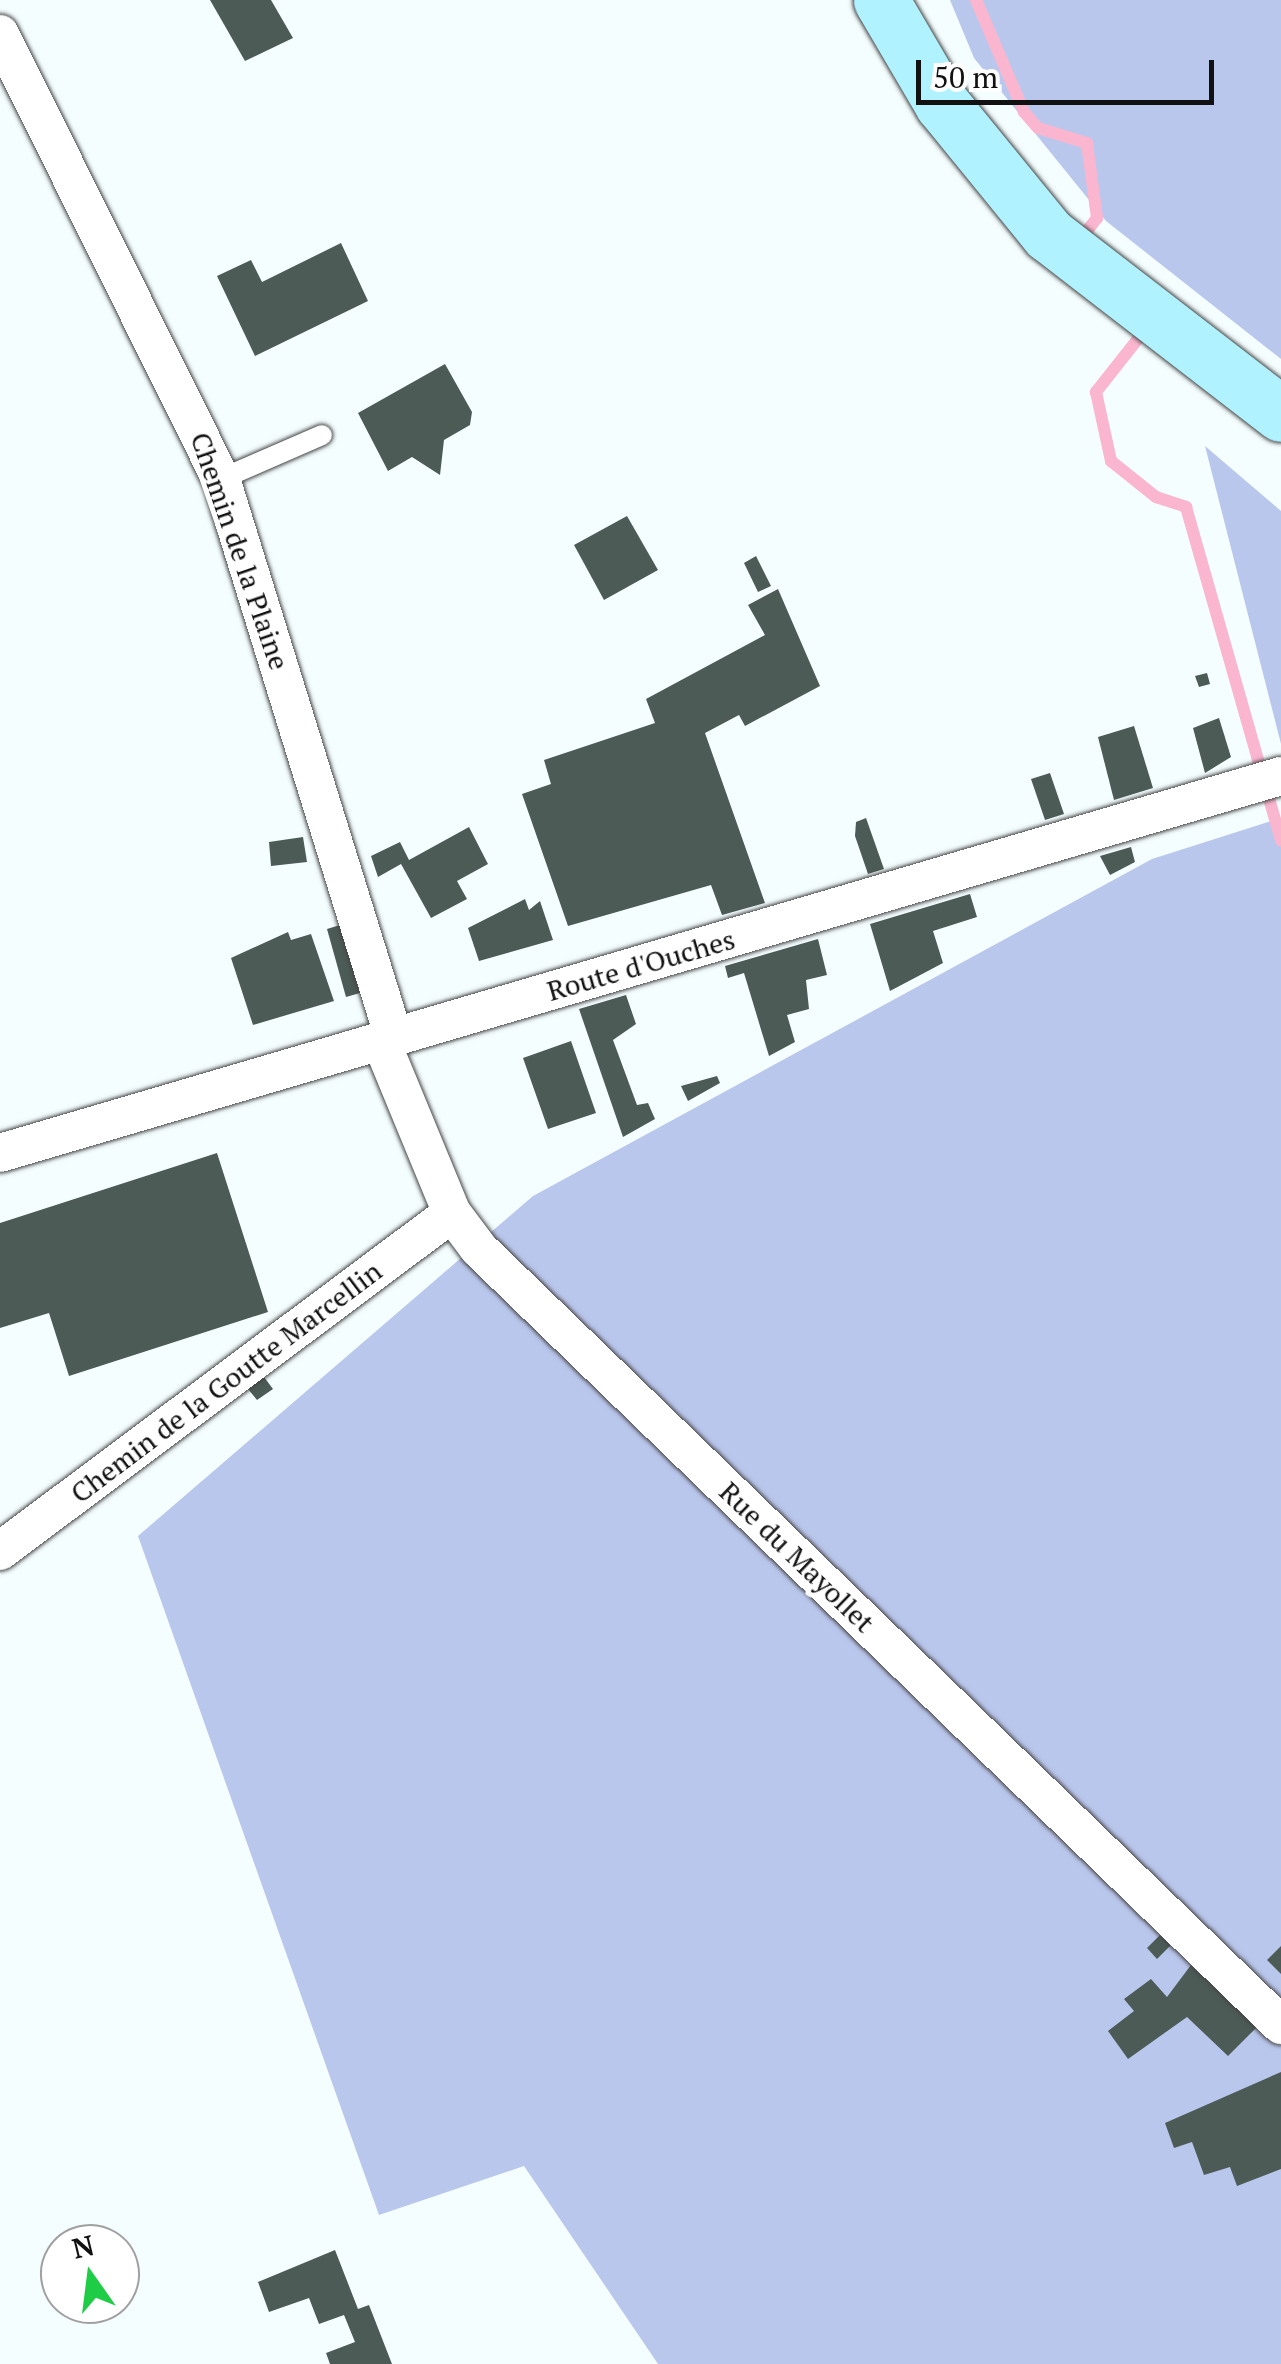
<!DOCTYPE html>
<html>
<head>
<meta charset="utf-8">
<style>
  body { margin:0 }
  #map { position:relative; width:1281px; height:2364px; overflow:hidden; background:#f5feff; font-family:"PT Serif",serif }
  div>[style] { position:absolute }
  .green>* { inset:0; background:#bac7ed }
  .stream>* { height:12px; margin:-6px; padding:0 6px; transform-origin:6px; border-radius:6px; background:#fab6ce }
  .building>* { inset:0; background:#4c5b56 }
  .roads { filter:drop-shadow(0 0 2px #444) drop-shadow(0 0 2px #444) }
  .lane>* { height:20px; margin:-10px; padding:0 10px; transform-origin:10px; border-radius:10px; background:#fff }
  .street>* { height:38px; margin:-19px; padding:0 19px; transform-origin:19px; border-radius:19px; background:#fff }
  .secondary>* { height:55px; margin:-27.5px; padding:0 27.5px; transform-origin:27.5px; border-radius:27.5px; background:#b0f2ff }
  span { translate:-50% -50%; white-space:nowrap; text-align:center; line-height:1.15; -webkit-text-stroke:10px #fff; paint-order:stroke }
  .street-label { font-size:28px; color:#111 }
  .north { position:absolute; left:40px; top:2224px; width:100px; height:100px; box-sizing:border-box; background:#fff; border:2px solid #a0a0a0; border-radius:50%; rotate:346deg; font-size:28px; font-weight:700; line-height:40px; text-align:center; color:#111 }
  .north::after { content:''; display:block; margin:auto; width:35px; height:45px; background:#1ecc45; clip-path:polygon(50% 0,100% 100%,50% 72%,0 100%) }
  .scale { position:absolute; left:916px; top:60px; width:298px; height:45px; box-sizing:border-box; border:5px solid #111; border-top:0; padding-left:12px; font-size:30px; line-height:35px; white-space:nowrap; color:#111; -webkit-text-stroke:8px #fff; paint-order:stroke }
</style>
</head>
<body>
<div id="map">
  <div class="green">
    <i style="clip-path:polygon(950px 0,1281px 0,1281px 359px,1106px 221px,974px 58px)"></i>
    <i style="clip-path:polygon(1205px 446px,1281px 511px,1281px 744px)"></i>
    <i style="clip-path:polygon(1281px 818px,1281px 2364px,658px 2364px,524px 2166px,379px 2215px,138px 1536px,533px 1196px,1152px 859px)"></i>
  </div>
  <div class="stream">
    <i style="left:976px;top:0;width:122px;rotate:66.8deg"></i>
    <i style="left:1024px;top:112px;width:21px;rotate:49deg"></i>
    <i style="left:1038px;top:128px;width:51px;rotate:17deg"></i>
    <i style="left:1087px;top:143px;width:76px;rotate:82.4deg"></i>
    <i style="left:1097px;top:218px;width:29px;rotate:128deg"></i>
    <i style="left:1137px;top:328px;width:8px;rotate:60deg"></i>
    <i style="left:1141px;top:335px;width:73px;rotate:128.3deg"></i>
    <i style="left:1096px;top:392px;width:71px;rotate:77.7deg"></i>
    <i style="left:1111px;top:461px;width:58px;rotate:38.7deg"></i>
    <i style="left:1156px;top:497px;width:32px;rotate:18deg"></i>
    <i style="left:1186px;top:507px;width:347px;rotate:74.1deg"></i>
  </div>
  <div class="building">
    <i style="clip-path:polygon(210px 0,271px 0,293px 38px,245px 61px)"></i>
    <i style="clip-path:polygon(341px 243px,368px 301px,255px 356px,217px 276px,251px 260px,262px 282px)"></i>
    <i style="clip-path:polygon(445px 364px,472px 412px,470px 425px,444px 440px,440px 475px,412px 457px,388px 471px,358px 413px)"></i>
    <i style="clip-path:polygon(627px 516px,658px 570px,604px 600px,574px 545px)"></i>
    <i style="clip-path:polygon(756px 556px,771px 586px,758px 592px,744px 563px)"></i>
    <i style="clip-path:polygon(778px 589px,820px 686px,745px 726px,739px 715px,705px 733px,765px 903px,722px 915px,711px 885px,568px 926px,522px 794px,551px 784px,544px 760px,655px 723px,646px 699px,765px 635px,748px 605px)"></i>
    <i style="clip-path:polygon(1207px 673px,1210px 684px,1199px 687px,1195px 676px)"></i>
    <i style="clip-path:polygon(1219px 718px,1231px 757px,1205px 773px,1193px 728px)"></i>
    <i style="clip-path:polygon(1134px 726px,1153px 788px,1114px 800px,1098px 737px)"></i>
    <i style="clip-path:polygon(1050px 773px,1064px 814px,1045px 820px,1031px 779px)"></i>
    <i style="clip-path:polygon(866px 818px,884px 869px,868px 874px,855px 836px,856px 822px)"></i>
    <i style="clip-path:polygon(469px 827px,488px 864px,457px 881px,467px 899px,431px 918px,401px 864px,378px 877px,371px 856px,400px 842px,409px 860px)"></i>
    <i style="clip-path:polygon(303px 837px,307px 862px,271px 866px,269px 842px)"></i>
    <i style="clip-path:polygon(1131px 847px,1135px 862px,1110px 875px,1100px 856px)"></i>
    <i style="clip-path:polygon(970px 894px,977px 917px,933px 931px,943px 963px,890px 991px,870px 924px)"></i>
    <i style="clip-path:polygon(525px 899px,529px 910px,540px 901px,553px 940px,479px 961px,468px 928px)"></i>
    <i style="clip-path:polygon(340px 925px,360px 993px,346px 997px,327px 929px)"></i>
    <i style="clip-path:polygon(288px 932px,291px 940px,311px 934px,334px 1001px,253px 1025px,231px 958px)"></i>
    <i style="clip-path:polygon(818px 939px,827px 975px,806px 980px,809px 1009px,787px 1015px,795px 1042px,769px 1056px,744px 973px,728px 978px,725px 966px)"></i>
    <i style="clip-path:polygon(626px 995px,636px 1024px,613px 1040px,637px 1105px,648px 1103px,655px 1119px,623px 1137px,579px 1009px)"></i>
    <i style="clip-path:polygon(571px 1041px,596px 1113px,548px 1129px,523px 1058px)"></i>
    <i style="clip-path:polygon(717px 1076px,720px 1083px,688px 1101px,681px 1086px)"></i>
    <i style="clip-path:polygon(217px 1153px,268px 1312px,69px 1376px,49px 1313px,0 1328px,0 1223px)"></i>
    <i style="clip-path:polygon(264px 1377px,273px 1389px,257px 1400px,248px 1389px)"></i>
    <i style="clip-path:polygon(1160px 1935px,1171px 1945px,1157px 1959px,1147px 1948px)"></i>
    <i style="clip-path:polygon(1281px 1946px,1281px 1974px,1267px 1960px)"></i>
    <i style="clip-path:polygon(1191px 1965px,1257px 2027px,1228px 2056px,1187px 2017px,1128px 2059px,1108px 2031px,1134px 2011px,1124px 1999px,1151px 1979px,1167px 1997px)"></i>
    <i style="clip-path:polygon(1281px 2072px,1281px 2169px,1237px 2186px,1230px 2167px,1204px 2175px,1192px 2142px,1174px 2148px,1165px 2123px)"></i>
    <i style="clip-path:polygon(335px 2250px,358px 2309px,369px 2305px,392px 2364px,330px 2364px,326px 2353px,355px 2342px,344px 2315px,319px 2324px,309px 2298px,269px 2312px,258px 2282px)"></i>
  </div>
  <div class="roads">
    <div class="lane">
      <i style="left:221px;top:479px;width:110px;rotate:-23.5deg"></i>
    </div>
    <div class="street">
      <i style="left:0;top:34px;width:497px;rotate:63.6deg"></i>
      <i style="left:221px;top:479px;width:585px;rotate:72.8deg"></i>
      <i style="left:381px;top:1041px;width:186px;rotate:67.6deg"></i>
      <i style="left:452px;top:1213px;width:45px;rotate:53.1deg"></i>
      <i style="left:479px;top:1249px;width:1116px;rotate:44.06deg"></i>
      <i style="left:0;top:1153px;width:1335px;rotate:-16.4deg"></i>
      <i style="left:0;top:1551px;width:564px;rotate:-36.79deg"></i>
    </div>
    <div class="secondary">
      <i style="left:881px;top:0;width:121px;rotate:59.6deg"></i>
      <i style="left:942px;top:104px;width:168px;rotate:50.8deg"></i>
      <i style="left:1048px;top:234px;width:294px;rotate:37.7deg"></i>
    </div>
  </div>
  <div class="street-label">
    <span style="left:240px;top:551px;rotate:71deg">Chemin de la Plaine</span>
    <span style="left:641px;top:965px;rotate:-16deg">Route d'Ouches</span>
    <span style="left:226px;top:1382px;rotate:-37deg">Chemin de la Goutte Marcellin</span>
    <span style="left:797px;top:1557px;rotate:44deg">Rue du Mayollet</span>
  </div>
  <div class="north">N</div>
  <div class="scale">50 m</div>
</div>
</body>
</html>
